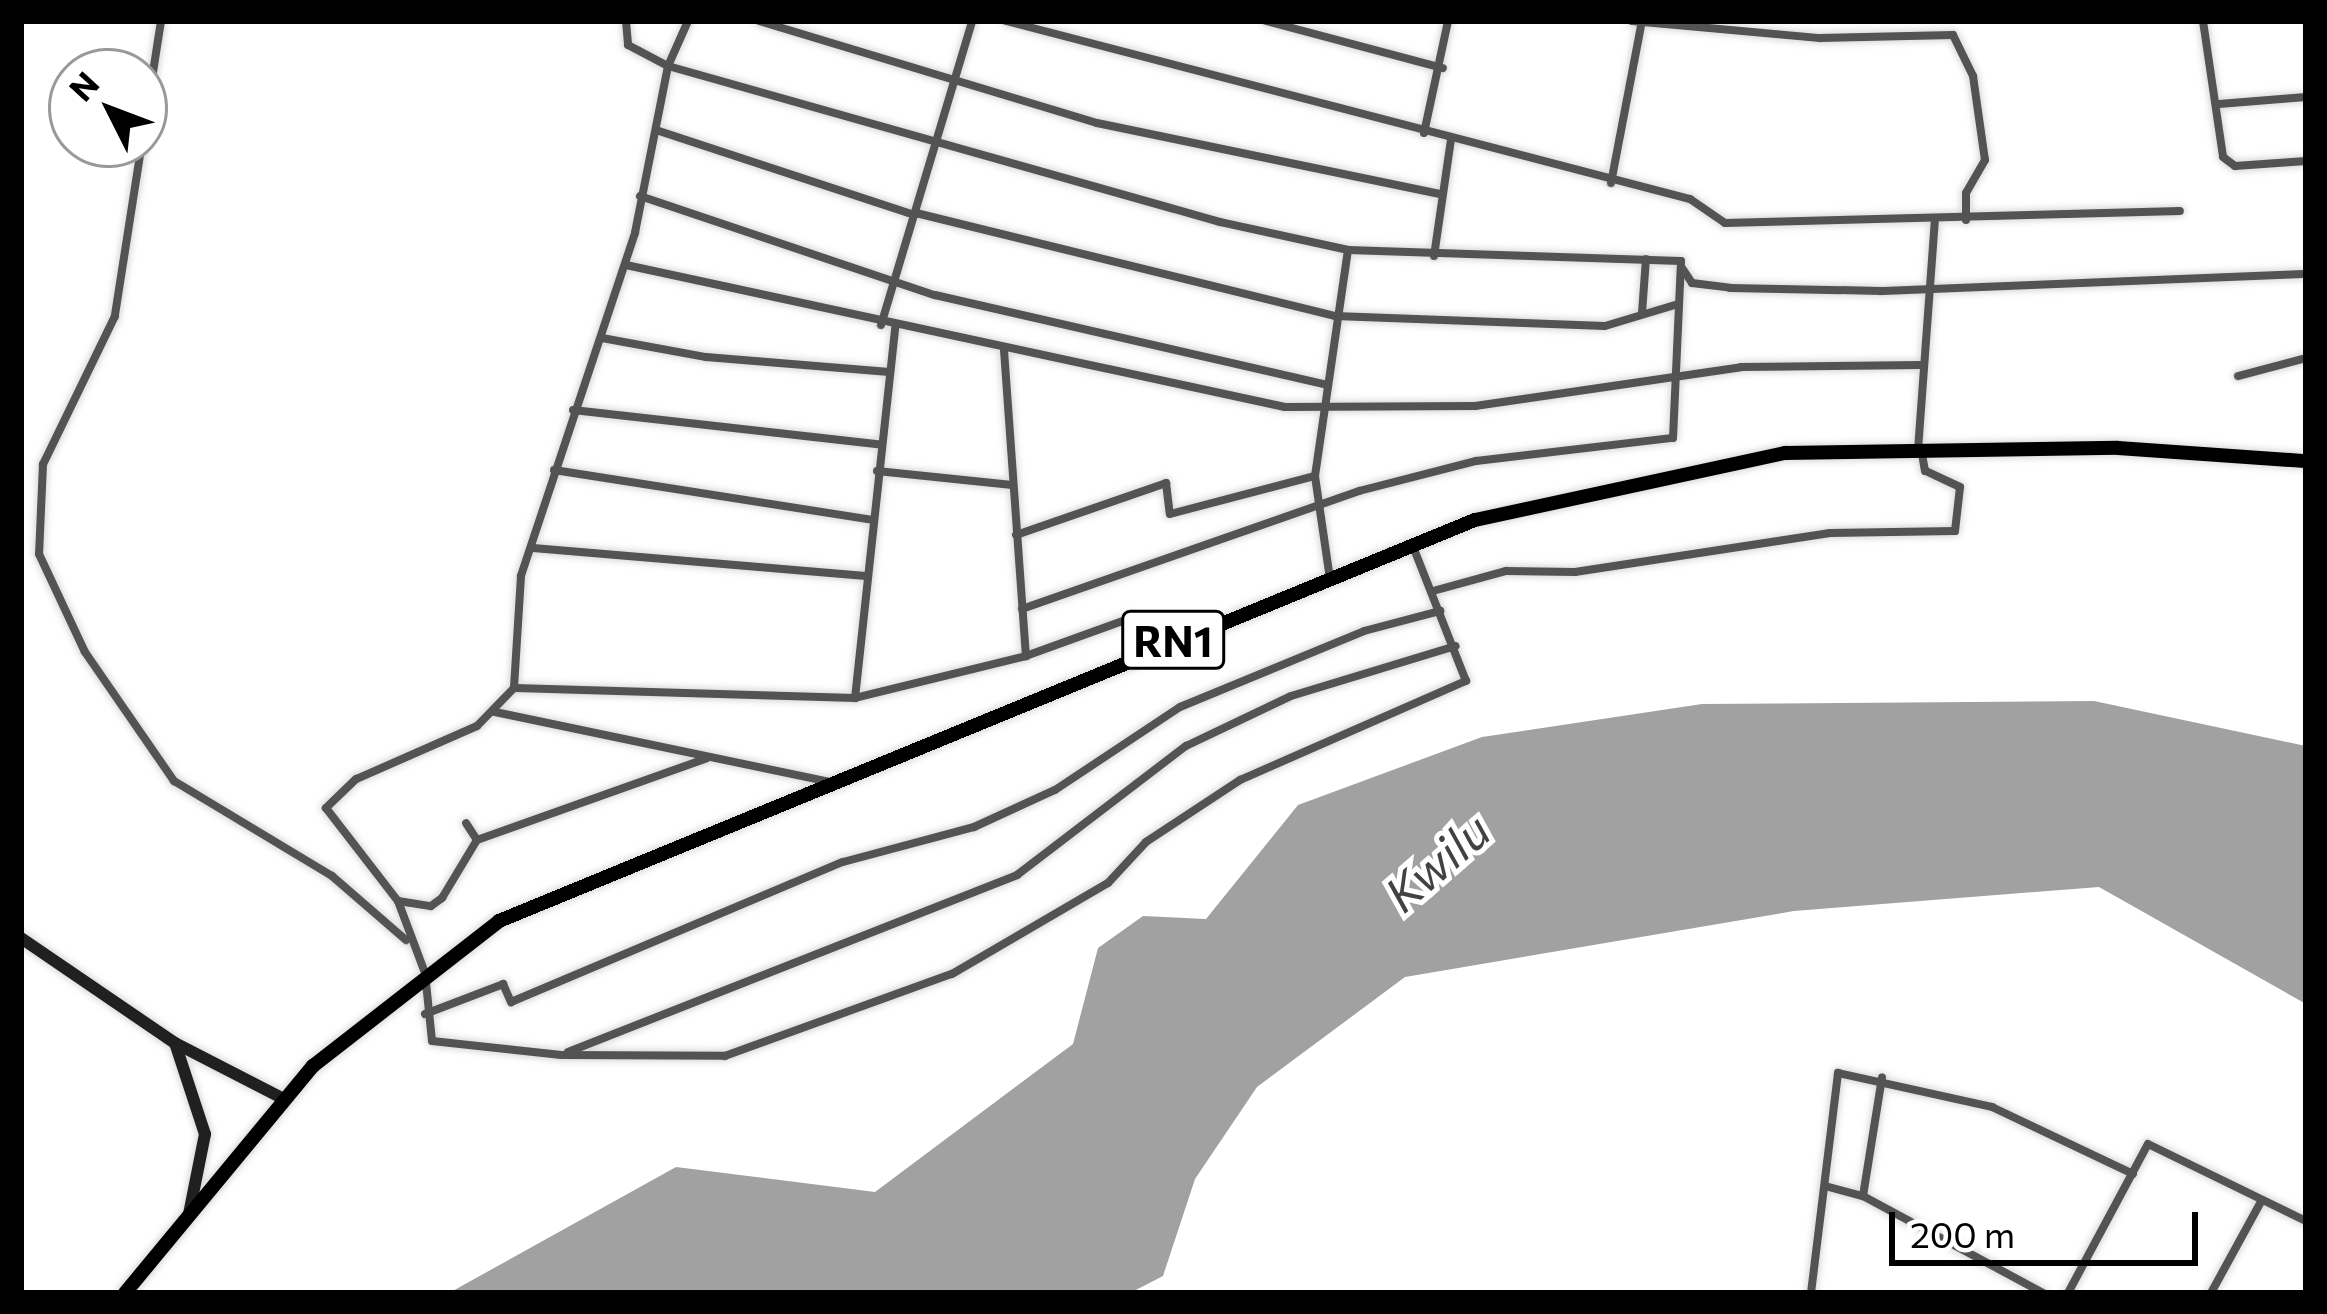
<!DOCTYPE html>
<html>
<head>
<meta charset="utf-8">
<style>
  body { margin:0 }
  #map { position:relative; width:2327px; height:1314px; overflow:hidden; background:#fff; font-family:Commissioner,sans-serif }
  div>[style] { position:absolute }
  .water>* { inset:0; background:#a1a1a1 }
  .roads { filter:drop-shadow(0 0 3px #dbdbdb) drop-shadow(0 0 3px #dbdbdb) }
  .minor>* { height:8px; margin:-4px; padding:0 4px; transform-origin:4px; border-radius:4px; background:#535353 }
  .secondary>* { height:12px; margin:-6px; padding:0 6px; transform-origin:6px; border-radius:6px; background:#202020 }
  .trunk>* { height:14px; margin:-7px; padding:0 7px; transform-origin:7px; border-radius:7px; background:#000 }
  span { translate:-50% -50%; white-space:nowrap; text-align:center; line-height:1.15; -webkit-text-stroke:10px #fff; paint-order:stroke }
  .shield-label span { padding:3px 9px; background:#fff; border:3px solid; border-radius:9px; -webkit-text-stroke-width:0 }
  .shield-label { font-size:42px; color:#000; font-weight:700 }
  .water-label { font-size:48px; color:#424242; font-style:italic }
  .frame { position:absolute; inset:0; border:24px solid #000; pointer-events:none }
  .north { position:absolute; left:48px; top:48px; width:120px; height:120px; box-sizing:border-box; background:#fff; border:3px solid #999; border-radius:50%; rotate:312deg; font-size:33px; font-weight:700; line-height:48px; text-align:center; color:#000 }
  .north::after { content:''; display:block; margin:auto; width:42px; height:54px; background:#000; clip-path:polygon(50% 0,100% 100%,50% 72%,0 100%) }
  .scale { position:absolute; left:1889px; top:1212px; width:309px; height:54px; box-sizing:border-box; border:6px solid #000; border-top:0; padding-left:15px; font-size:36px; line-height:42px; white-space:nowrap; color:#000; -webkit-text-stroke:9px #fff; paint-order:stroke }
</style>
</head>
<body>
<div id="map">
  <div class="water">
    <i style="clip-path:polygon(2094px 701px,2306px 746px,2306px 1004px,2099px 887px,1794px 911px,1405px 977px,1257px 1087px,1195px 1179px,1163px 1276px,1130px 1293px,449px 1293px,676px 1167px,875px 1192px,1073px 1044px,1098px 948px,1143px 916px,1206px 919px,1298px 805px,1482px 737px,1702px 704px)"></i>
  </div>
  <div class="roads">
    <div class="minor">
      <i style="left:161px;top:21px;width:299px;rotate:98.9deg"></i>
      <i style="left:115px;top:316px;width:165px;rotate:115.9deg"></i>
      <i style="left:43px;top:464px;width:90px;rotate:92.5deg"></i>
      <i style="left:39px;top:554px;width:108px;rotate:64.9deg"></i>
      <i style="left:85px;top:652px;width:157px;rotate:55.4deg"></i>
      <i style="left:174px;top:781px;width:184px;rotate:31deg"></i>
      <i style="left:332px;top:876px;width:98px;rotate:40.9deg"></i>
      <i style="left:626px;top:21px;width:24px;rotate:85deg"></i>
      <i style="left:628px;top:45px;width:45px;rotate:27.7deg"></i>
      <i style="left:668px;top:66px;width:574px;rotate:15.78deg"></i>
      <i style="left:1220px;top:222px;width:131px;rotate:12.3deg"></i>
      <i style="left:1348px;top:250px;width:333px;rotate:1.9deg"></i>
      <i style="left:688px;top:21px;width:49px;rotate:114deg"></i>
      <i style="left:668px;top:66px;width:170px;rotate:101.2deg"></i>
      <i style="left:635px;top:233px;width:361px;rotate:108.4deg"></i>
      <i style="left:521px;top:576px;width:112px;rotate:93.6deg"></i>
      <i style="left:514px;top:688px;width:53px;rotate:134.2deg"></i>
      <i style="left:477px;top:726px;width:132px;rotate:156.3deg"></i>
      <i style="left:356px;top:779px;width:42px;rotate:136deg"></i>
      <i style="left:326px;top:808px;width:118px;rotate:52.3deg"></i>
      <i style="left:398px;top:901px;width:77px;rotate:69.4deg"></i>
      <i style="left:425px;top:973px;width:68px;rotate:84.1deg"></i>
      <i style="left:432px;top:1041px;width:130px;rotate:6.2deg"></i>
      <i style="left:561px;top:1055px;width:164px;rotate:0.3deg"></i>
      <i style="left:725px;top:1056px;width:241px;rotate:-19.9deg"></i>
      <i style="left:952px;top:974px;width:181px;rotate:-30.3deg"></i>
      <i style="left:1108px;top:883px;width:56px;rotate:-47.2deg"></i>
      <i style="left:1146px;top:842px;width:113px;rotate:-33.4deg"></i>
      <i style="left:1240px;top:780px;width:247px;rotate:-23.7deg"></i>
      <i style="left:1466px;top:681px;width:142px;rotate:-111.5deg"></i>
      <i style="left:759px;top:21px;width:353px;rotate:16.8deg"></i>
      <i style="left:1097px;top:123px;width:349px;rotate:11.7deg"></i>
      <i style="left:1006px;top:21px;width:707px;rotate:14.59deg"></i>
      <i style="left:1690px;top:199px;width:42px;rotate:34.4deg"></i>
      <i style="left:1725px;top:223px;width:455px;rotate:-1.5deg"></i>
      <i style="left:1266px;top:21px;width:183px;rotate:14.9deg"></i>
      <i style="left:1632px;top:21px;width:189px;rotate:5.2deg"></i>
      <i style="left:1820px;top:38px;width:133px;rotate:-1.3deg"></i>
      <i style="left:1953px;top:35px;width:46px;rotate:64deg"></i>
      <i style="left:1973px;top:76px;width:85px;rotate:81.9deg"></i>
      <i style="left:1985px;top:160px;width:38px;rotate:120deg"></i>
      <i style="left:1966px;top:193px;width:27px;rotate:90deg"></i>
      <i style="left:2203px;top:21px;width:137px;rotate:81.6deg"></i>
      <i style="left:2223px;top:157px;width:15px;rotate:37deg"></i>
      <i style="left:2235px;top:166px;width:71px;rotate:-4deg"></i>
      <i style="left:2219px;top:104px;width:87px;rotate:-4.6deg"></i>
      <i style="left:659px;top:131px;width:269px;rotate:18.2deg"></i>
      <i style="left:1424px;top:133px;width:115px;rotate:-77.9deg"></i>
      <i style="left:1611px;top:183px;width:161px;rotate:-79.2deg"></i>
      <i style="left:640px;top:196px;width:311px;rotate:18.6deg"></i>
      <i style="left:935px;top:295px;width:399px;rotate:12.9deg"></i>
      <i style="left:916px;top:213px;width:431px;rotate:13.8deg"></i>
      <i style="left:1335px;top:316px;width:270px;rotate:2.1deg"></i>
      <i style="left:1605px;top:326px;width:73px;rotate:-16.7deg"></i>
      <i style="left:1434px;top:256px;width:118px;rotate:-81.7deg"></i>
      <i style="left:626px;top:265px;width:674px;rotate:12.16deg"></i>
      <i style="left:1285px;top:407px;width:190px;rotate:-0.3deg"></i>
      <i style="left:1475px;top:406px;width:269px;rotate:-8.3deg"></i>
      <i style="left:1741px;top:367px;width:180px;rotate:-0.6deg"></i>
      <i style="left:1682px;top:268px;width:18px;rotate:56deg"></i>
      <i style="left:1692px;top:283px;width:38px;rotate:7deg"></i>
      <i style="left:1730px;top:288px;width:151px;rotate:1.1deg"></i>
      <i style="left:1881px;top:291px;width:425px;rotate:-2.3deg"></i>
      <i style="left:1642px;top:313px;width:54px;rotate:-85.8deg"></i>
      <i style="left:881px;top:325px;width:317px;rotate:-73.3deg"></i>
      <i style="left:602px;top:338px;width:106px;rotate:10.4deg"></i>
      <i style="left:706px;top:357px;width:184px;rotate:4.7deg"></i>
      <i style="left:1004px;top:350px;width:307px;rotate:85.9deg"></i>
      <i style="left:2238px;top:376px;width:70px;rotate:-14.8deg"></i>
      <i style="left:573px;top:410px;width:307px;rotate:6.4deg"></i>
      <i style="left:1918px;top:450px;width:230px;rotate:-85.8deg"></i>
      <i style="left:554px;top:470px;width:324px;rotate:8.9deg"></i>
      <i style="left:877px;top:471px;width:136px;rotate:5.9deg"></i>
      <i style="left:1016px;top:535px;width:159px;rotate:-19.1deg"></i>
      <i style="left:1166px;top:483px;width:31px;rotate:83deg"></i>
      <i style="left:1170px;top:514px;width:150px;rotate:-14.7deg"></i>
      <i style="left:533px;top:548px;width:334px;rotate:4.8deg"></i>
      <i style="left:1330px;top:579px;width:104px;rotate:-98.3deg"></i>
      <i style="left:1315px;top:476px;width:228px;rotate:-81.7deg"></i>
      <i style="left:1433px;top:591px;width:76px;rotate:-15.3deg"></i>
      <i style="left:1506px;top:571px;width:69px;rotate:0.8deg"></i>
      <i style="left:1575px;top:572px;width:258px;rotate:-8.7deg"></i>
      <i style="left:1830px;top:533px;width:125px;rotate:-0.9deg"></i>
      <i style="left:1955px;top:531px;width:44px;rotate:-83.5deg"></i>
      <i style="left:1960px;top:487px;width:38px;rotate:-155deg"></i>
      <i style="left:1925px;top:471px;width:22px;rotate:-100deg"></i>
      <i style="left:1022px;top:609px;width:357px;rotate:-19.3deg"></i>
      <i style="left:1359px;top:491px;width:121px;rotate:-14.4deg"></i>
      <i style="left:1476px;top:461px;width:198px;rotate:-6.7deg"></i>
      <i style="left:1673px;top:438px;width:177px;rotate:-87.4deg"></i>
      <i style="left:515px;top:688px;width:340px;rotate:1.7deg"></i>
      <i style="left:855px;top:698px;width:176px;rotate:-13.8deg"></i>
      <i style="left:1026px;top:656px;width:112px;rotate:-19.9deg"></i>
      <i style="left:855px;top:698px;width:373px;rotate:-83.8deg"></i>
      <i style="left:495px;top:712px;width:343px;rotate:11.8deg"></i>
      <i style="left:477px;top:840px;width:244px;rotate:-19.6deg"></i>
      <i style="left:398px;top:901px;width:33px;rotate:9deg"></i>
      <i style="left:431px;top:906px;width:14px;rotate:-36deg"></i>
      <i style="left:442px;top:898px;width:68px;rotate:-58.9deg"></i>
      <i style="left:477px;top:840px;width:20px;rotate:-123deg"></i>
      <i style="left:425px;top:1014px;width:84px;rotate:-21deg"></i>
      <i style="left:503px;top:984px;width:20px;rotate:66deg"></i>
      <i style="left:511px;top:1002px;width:360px;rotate:-22.9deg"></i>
      <i style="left:843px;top:862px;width:136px;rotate:-15deg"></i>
      <i style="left:974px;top:827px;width:89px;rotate:-24.6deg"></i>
      <i style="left:1055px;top:790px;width:150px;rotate:-33.6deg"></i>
      <i style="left:1180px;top:707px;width:199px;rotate:-22.4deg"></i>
      <i style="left:1364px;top:631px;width:79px;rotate:-14.7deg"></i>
      <i style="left:568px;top:1052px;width:483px;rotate:-21.5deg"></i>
      <i style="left:1017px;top:875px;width:213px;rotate:-37.4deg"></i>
      <i style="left:1186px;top:746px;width:116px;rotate:-25.5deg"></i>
      <i style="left:1291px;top:696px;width:172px;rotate:-16.9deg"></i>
      <i style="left:1825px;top:1186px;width:39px;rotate:15deg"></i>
      <i style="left:1863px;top:1196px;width:204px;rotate:28.3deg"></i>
      <i style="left:1863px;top:1196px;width:120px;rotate:-80.9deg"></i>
      <i style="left:1811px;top:1293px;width:222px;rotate:-83deg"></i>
      <i style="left:1838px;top:1073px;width:158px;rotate:12.4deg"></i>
      <i style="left:1992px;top:1107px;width:156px;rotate:25.4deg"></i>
      <i style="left:2068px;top:1293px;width:169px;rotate:-61.8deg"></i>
      <i style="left:2148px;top:1144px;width:176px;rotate:26deg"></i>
      <i style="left:2211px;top:1293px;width:106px;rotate:-61.3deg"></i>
    </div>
    <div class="secondary">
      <i style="left:21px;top:938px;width:186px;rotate:34.3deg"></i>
      <i style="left:175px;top:1043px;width:123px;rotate:27.2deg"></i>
      <i style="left:175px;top:1043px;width:96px;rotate:71.8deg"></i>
      <i style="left:205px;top:1134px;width:82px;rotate:101.3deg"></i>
    </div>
    <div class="trunk">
      <i style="left:125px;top:1293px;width:295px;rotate:-50.4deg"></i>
      <i style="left:313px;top:1066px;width:236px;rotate:-37.9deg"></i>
      <i style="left:499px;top:921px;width:1055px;rotate:-22.34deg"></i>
      <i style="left:1475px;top:520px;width:317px;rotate:-12.2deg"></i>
      <i style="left:1785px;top:453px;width:333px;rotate:-0.9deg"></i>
      <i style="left:2118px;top:448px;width:188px;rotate:4deg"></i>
    </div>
  </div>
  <div class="shield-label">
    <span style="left:1173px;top:640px">RN1</span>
  </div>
  <div class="water-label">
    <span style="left:1436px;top:861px;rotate:-41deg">Kwilu</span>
  </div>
  <div class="frame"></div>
  <div class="north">N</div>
  <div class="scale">200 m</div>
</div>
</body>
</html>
